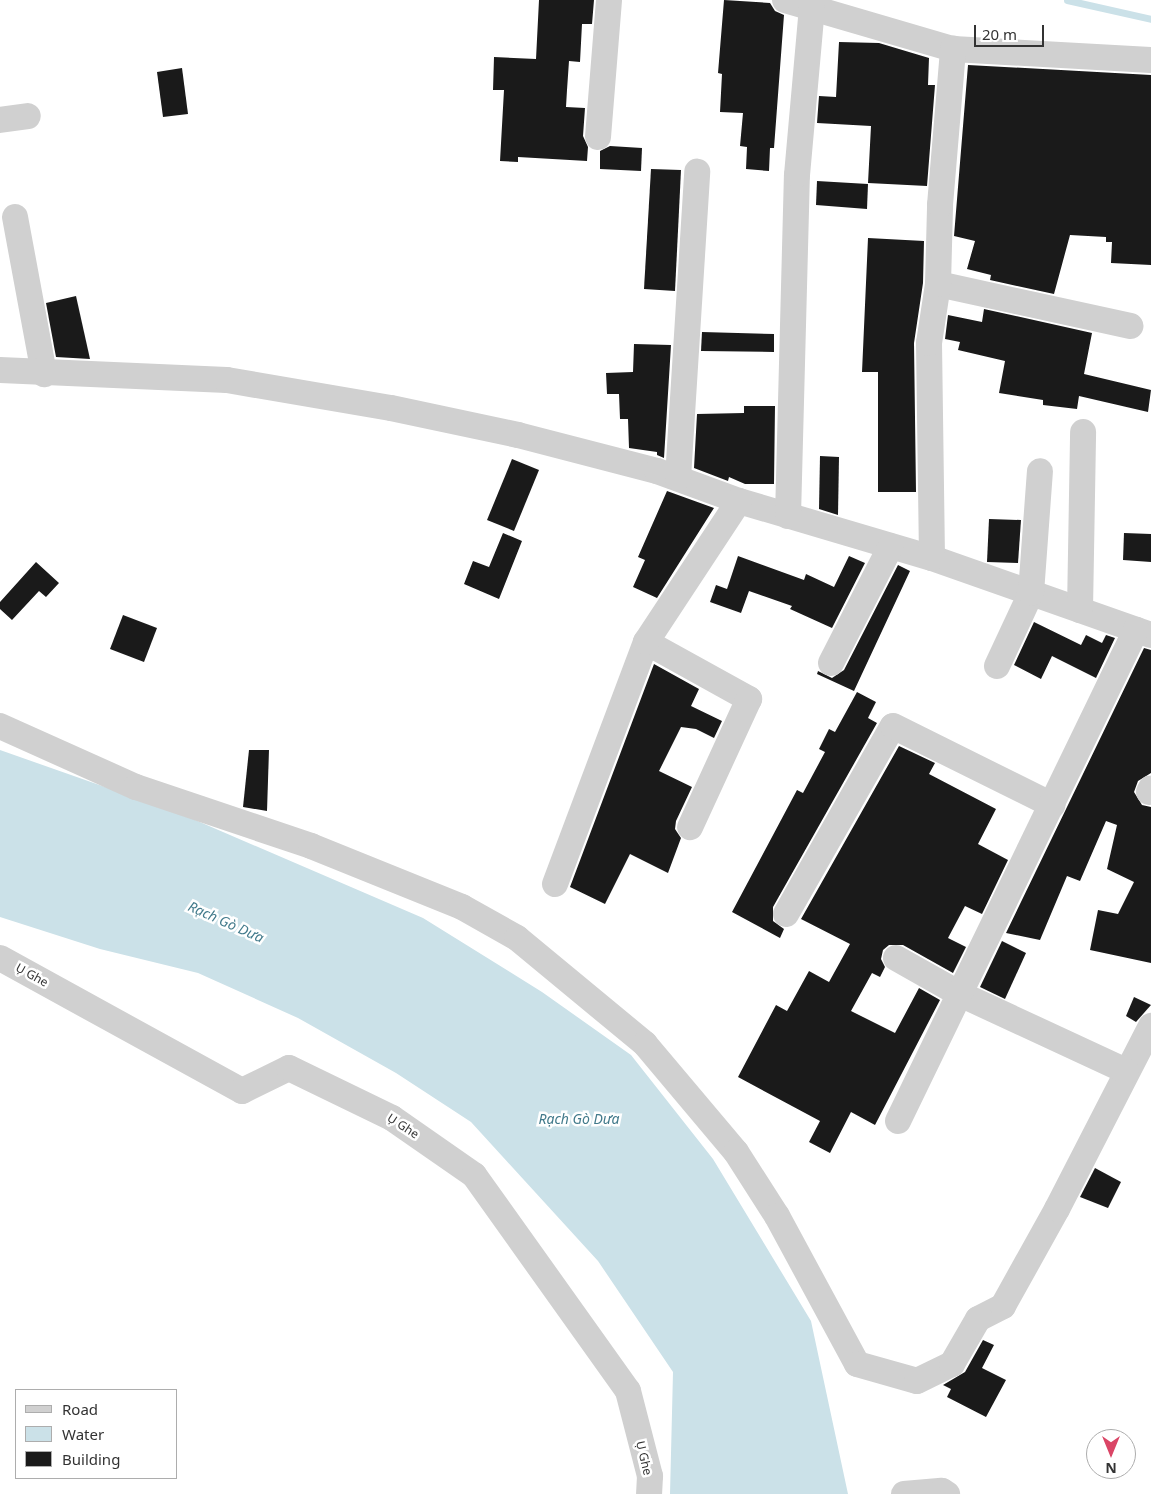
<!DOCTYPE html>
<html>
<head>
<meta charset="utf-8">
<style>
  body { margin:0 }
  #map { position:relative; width:1151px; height:1494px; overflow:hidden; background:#fff; font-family:"Noto Sans",sans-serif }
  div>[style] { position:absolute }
  .water>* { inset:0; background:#cbe1e8 }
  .stream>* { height:7px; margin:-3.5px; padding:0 3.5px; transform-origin:3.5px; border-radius:3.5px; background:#cbe1e8 }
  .building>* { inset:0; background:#1a1a1a }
  .minor>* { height:26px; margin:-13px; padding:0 13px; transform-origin:13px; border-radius:13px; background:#d0d0d0 }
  span { translate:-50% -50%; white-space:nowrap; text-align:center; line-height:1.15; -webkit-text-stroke:5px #fff; paint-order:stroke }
  .street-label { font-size:12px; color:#333 }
  .water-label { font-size:14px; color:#427a8b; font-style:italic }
  .legend { position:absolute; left:15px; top:1389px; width:162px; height:90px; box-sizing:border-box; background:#fff; border:1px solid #adadad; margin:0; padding:6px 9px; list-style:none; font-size:15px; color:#333 }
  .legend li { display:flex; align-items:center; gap:10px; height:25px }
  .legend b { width:25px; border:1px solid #adadad }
  .north { position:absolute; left:1086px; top:1429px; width:50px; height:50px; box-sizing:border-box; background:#fff; border:1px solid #adadad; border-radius:50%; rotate:180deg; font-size:14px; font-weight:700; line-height:20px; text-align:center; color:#333 }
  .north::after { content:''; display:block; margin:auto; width:18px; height:22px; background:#da4566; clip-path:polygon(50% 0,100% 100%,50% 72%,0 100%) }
  .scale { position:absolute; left:974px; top:25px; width:70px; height:22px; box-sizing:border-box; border:2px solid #333; border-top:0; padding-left:6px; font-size:15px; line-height:18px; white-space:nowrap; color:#333; -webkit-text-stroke:4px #fff; paint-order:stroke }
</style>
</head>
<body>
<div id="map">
  <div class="water">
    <i style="clip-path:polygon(0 750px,179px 813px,423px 918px,542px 992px,631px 1055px,713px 1159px,811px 1321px,848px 1494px,670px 1494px,673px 1372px,598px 1261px,471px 1122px,396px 1073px,298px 1018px,198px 973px,100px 949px,0 917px)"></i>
  </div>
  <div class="stream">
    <i style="left:1067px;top:0;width:86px;rotate:12.7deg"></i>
  </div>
  <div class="building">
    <i style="clip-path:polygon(539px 0,594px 0,592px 24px,582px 24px,580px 62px,569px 61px,567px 90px,566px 107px,585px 108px,583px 136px,588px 147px,587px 161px,518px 157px,518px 162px,500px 161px,504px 90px,493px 90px,494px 57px,536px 59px)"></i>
    <i style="clip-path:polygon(724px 0,770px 3px,775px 11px,784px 15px,774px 148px,770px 148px,769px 171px,746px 169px,747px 147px,740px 146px,743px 113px,720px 112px,722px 74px,718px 73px)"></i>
    <i style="clip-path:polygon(839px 42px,879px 43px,929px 58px,928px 85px,935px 85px,927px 186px,868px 183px,871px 126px,817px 123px,819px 96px,836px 97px)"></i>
    <i style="clip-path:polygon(968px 65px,1151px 75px,1151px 265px,1111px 263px,1112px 242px,1106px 242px,1106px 237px,1070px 235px,1054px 294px,990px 280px,991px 275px,967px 269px,975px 241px,954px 236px)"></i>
    <i style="clip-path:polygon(182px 68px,188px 114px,163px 117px,157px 72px)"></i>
    <i style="clip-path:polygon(610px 146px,642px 148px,641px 171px,600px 169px,600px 151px)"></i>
    <i style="clip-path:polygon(651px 169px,681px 170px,675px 291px,644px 289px)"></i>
    <i style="clip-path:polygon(817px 181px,868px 184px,867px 209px,816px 205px)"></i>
    <i style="clip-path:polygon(868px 238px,924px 241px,923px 283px,914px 343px,916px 492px,878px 492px,878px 372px,862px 372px)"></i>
    <i style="clip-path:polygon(76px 296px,90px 359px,56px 357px,46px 303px)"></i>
    <i style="clip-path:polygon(984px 309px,1092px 333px,1084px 374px,1151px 390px,1148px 412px,1079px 396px,1077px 409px,1043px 405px,1043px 400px,999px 393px,1005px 361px,958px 350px,960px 342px,945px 339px,948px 315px,982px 322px)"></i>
    <i style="clip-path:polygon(702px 332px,774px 334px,774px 352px,701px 351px)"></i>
    <i style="clip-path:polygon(634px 344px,671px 345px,664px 458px,657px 455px,657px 452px,629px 448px,628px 419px,620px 419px,619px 394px,607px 394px,606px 373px,633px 372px)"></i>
    <i style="clip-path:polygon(744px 406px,775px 406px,774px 484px,745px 484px,729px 477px,728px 481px,694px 468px,697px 414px,744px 413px)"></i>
    <i style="clip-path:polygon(820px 456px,839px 457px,838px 515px,819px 509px)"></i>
    <i style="clip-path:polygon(512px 459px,539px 470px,514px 531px,487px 520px)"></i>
    <i style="clip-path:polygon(667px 491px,714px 508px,657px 598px,633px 587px,645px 560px,638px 557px)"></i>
    <i style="clip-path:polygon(989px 519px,1021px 520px,1018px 563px,987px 562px)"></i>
    <i style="clip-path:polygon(503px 533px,522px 541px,499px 599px,464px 584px,473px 561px,489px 567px)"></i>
    <i style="clip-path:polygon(1124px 533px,1151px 534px,1151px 562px,1123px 560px)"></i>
    <i style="clip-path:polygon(738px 556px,804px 580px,806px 574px,834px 587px,849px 556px,865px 563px,832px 628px,790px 609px,792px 606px,749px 591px,741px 613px,710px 602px,716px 585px,727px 589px)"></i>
    <i style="clip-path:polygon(36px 562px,59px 583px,46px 597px,39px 591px,12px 620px,0 609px,0 602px)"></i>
    <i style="clip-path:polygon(898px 565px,910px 571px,854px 691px,817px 674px,818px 671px,832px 678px,844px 670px)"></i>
    <i style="clip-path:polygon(123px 615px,157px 628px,144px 662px,110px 649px)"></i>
    <i style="clip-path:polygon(1034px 622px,1081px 645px,1086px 635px,1102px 643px,1106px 635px,1115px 638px,1096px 678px,1052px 656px,1041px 679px,1014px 665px)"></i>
    <i style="clip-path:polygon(1144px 648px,1151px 650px,1151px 773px,1138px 781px,1134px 792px,1142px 805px,1151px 807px,1151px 963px,1090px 950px,1098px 910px,1118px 914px,1134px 882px,1107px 869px,1117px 825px,1106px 821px,1080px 881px,1067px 876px,1040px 940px,1006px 933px)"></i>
    <i style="clip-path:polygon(654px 664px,699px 689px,691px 706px,722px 721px,714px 738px,696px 729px,681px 727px,659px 771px,692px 787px,676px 821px,675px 829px,681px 838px,668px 873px,630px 854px,605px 904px,570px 887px)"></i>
    <i style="clip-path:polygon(857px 692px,876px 702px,868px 718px,877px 723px,773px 907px,773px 921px,784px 929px,780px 938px,732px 912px,797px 790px,803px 793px,825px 752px,819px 749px,829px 729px,835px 732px)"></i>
    <i style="clip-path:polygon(899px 746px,935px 763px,929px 774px,996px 809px,978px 844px,1008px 860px,982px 914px,965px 906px,948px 938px,966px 947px,953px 973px,903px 945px,889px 945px,883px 950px,881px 959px,885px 967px,880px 977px,872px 973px,851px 1011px,895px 1033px,919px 988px,940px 1000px,875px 1125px,851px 1112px,830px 1153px,809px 1142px,820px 1121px,738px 1077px,776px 1005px,787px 1011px,809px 971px,829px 982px,850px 944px,801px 919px)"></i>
    <i style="clip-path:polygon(249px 750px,269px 750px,267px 811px,243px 807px)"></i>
    <i style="clip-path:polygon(1002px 941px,1026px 953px,1005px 999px,980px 987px)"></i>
    <i style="clip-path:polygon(1134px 997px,1151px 1005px,1136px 1022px,1126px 1016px)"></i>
    <i style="clip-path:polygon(1095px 1168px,1121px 1182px,1108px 1208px,1080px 1197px)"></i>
    <i style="clip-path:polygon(983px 1340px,994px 1345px,982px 1368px,1006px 1380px,986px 1417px,947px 1397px,951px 1389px,943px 1385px,965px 1372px)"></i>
  </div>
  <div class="minor">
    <i style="left:785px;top:0;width:175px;rotate:16.3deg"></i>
    <i style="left:953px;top:49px;width:198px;rotate:3.2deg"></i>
    <i style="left:0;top:120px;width:28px;rotate:-8deg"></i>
    <i style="left:598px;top:137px;width:137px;rotate:-85.4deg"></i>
    <i style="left:15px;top:217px;width:160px;rotate:79.5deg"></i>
    <i style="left:938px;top:284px;width:197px;rotate:12.3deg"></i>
    <i style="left:0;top:370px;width:227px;rotate:2.5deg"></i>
    <i style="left:227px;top:380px;width:166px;rotate:9.7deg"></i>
    <i style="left:391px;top:408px;width:130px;rotate:12deg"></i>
    <i style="left:518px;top:435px;width:144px;rotate:14.5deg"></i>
    <i style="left:657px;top:471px;width:87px;rotate:20.1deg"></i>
    <i style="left:739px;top:501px;width:201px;rotate:16.5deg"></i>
    <i style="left:932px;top:558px;width:232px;rotate:19.4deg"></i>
    <i style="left:678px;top:478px;width:307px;rotate:-86.4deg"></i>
    <i style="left:788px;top:516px;width:341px;rotate:-88.5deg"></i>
    <i style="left:797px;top:175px;width:168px;rotate:-84.9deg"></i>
    <i style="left:932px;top:558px;width:215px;rotate:-90.8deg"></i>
    <i style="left:929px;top:343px;width:60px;rotate:-81.3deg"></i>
    <i style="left:938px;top:284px;width:79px;rotate:-88.5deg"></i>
    <i style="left:940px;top:205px;width:157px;rotate:-85.2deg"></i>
    <i style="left:1080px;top:610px;width:178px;rotate:-89deg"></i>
    <i style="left:646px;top:642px;width:118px;rotate:29deg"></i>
    <i style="left:749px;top:699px;width:141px;rotate:114.7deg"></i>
    <i style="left:831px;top:663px;width:131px;rotate:-62.9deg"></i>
    <i style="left:997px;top:666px;width:81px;rotate:-65deg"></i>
    <i style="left:1031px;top:593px;width:122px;rotate:-85.8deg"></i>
    <i style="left:0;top:726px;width:149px;rotate:24.2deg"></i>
    <i style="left:136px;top:787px;width:185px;rotate:18.6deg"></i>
    <i style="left:311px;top:846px;width:163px;rotate:22deg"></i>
    <i style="left:462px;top:907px;width:63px;rotate:29.4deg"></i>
    <i style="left:517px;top:938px;width:166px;rotate:39.6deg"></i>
    <i style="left:645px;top:1044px;width:141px;rotate:49.9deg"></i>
    <i style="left:736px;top:1152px;width:76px;rotate:57.4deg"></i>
    <i style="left:777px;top:1216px;width:168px;rotate:61.6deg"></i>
    <i style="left:857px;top:1364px;width:62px;rotate:15.8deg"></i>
    <i style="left:917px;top:1381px;width:39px;rotate:-26deg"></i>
    <i style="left:952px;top:1364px;width:52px;rotate:-60deg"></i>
    <i style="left:978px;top:1319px;width:28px;rotate:-27deg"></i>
    <i style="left:1003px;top:1306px;width:111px;rotate:-60.9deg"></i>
    <i style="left:1057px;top:1209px;width:206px;rotate:-62.8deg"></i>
    <i style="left:1149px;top:792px;width:4px;rotate:-63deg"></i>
    <i style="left:555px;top:884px;width:259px;rotate:-69.4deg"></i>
    <i style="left:646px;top:642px;width:169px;rotate:-56.6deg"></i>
    <i style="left:786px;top:914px;width:216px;rotate:-60.4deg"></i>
    <i style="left:893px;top:726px;width:178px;rotate:26.4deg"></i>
    <i style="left:0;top:958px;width:276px;rotate:28.8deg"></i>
    <i style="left:242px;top:1091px;width:52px;rotate:-26.1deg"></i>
    <i style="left:289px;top:1068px;width:114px;rotate:25.9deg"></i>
    <i style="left:392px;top:1118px;width:100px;rotate:34.8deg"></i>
    <i style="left:474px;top:1175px;width:265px;rotate:54.5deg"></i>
    <i style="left:628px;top:1391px;width:88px;rotate:75.5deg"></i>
    <i style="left:650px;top:1476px;width:18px;rotate:93deg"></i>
    <i style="left:896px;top:958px;width:73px;rotate:29.4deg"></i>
    <i style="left:960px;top:994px;width:183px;rotate:24.9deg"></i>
    <i style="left:898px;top:1121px;width:546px;rotate:-64.14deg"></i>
    <i style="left:904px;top:1494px;width:38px;rotate:-5deg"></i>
    <i style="left:942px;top:1491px;width:6px;rotate:31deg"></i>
  </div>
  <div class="street-label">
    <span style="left:32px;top:975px;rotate:29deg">Ụ Ghe</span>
    <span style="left:403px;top:1126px;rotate:33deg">Ụ Ghe</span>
    <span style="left:644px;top:1458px;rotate:77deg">Ụ Ghe</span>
  </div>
  <div class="water-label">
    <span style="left:226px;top:922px;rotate:24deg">Rạch Gò Dưa</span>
    <span style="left:579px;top:1119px">Rạch Gò Dưa</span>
  </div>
  <ul class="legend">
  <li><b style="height:6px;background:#d0d0d0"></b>Road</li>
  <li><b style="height:14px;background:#cbe1e8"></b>Water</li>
  <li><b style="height:14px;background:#1a1a1a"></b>Building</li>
  </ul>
  <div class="north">N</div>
  <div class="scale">20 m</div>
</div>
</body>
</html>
